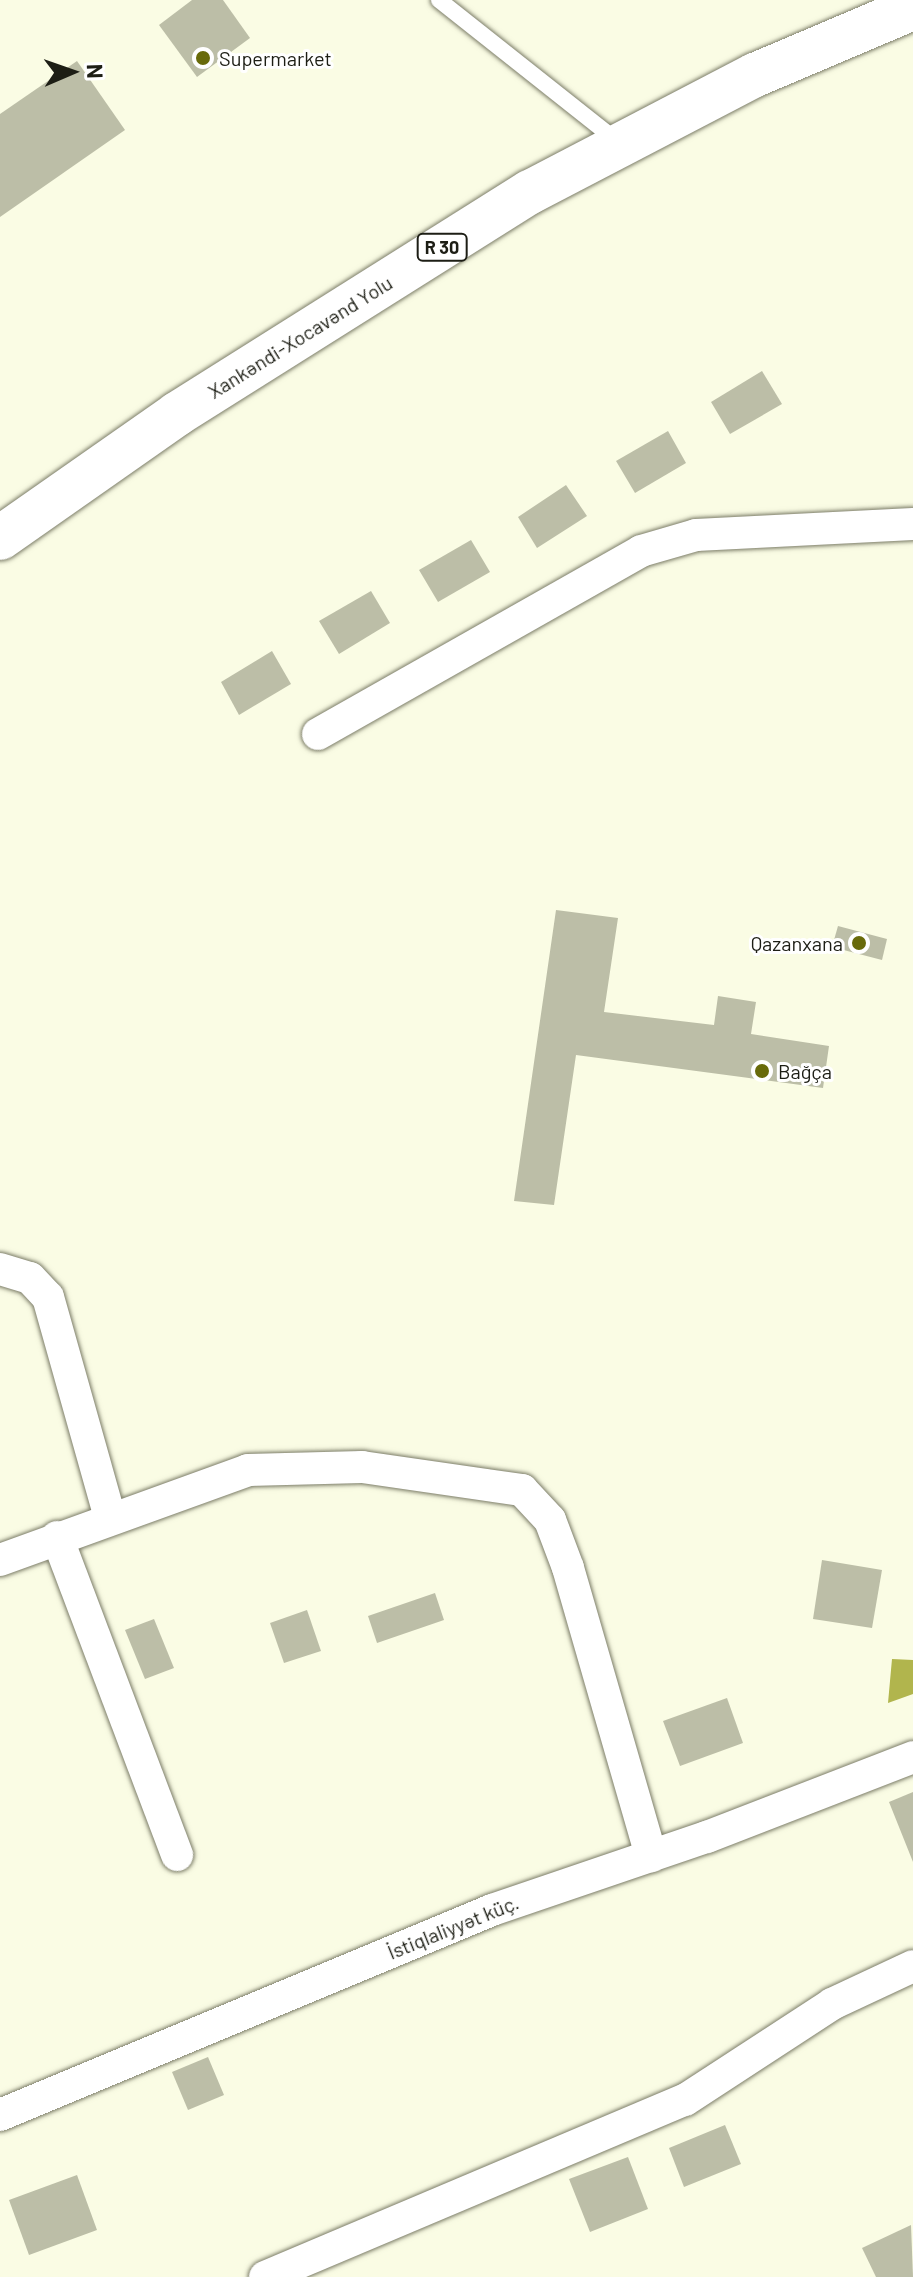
<!DOCTYPE html>
<html>
<head>
<meta charset="utf-8">
<style>
  body { margin:0 }
  #map { position:relative; width:913px; height:2277px; overflow:hidden; background:#fafce4; font-family:Barlow,sans-serif }
  div>[style] { position:absolute }
  .water>* { inset:0; background:#b1b54d }
  .building>* { inset:0; background:#bcbea7 }
  .roads { filter:drop-shadow(0 0 2px #7c7d68) drop-shadow(0 0 2px #7c7d68) }
  .lane>* { height:16px; margin:-8px; padding:0 8px; transform-origin:8px; border-radius:8px; background:#fff }
  .street>* { height:32px; margin:-16px; padding:0 16px; transform-origin:16px; border-radius:16px; background:#fff }
  .primary>* { height:44px; margin:-22px; padding:0 22px; transform-origin:22px; border-radius:22px; background:#fff }
  .dots>* { width:22px; height:22px; translate:-50% -50%; box-sizing:border-box; border:4px solid #fff; border-radius:50% }
  span { translate:-50% -50%; white-space:nowrap; text-align:center; line-height:1.15; -webkit-text-stroke:6px #fff; paint-order:stroke }
  .shield-label span { padding:2px 6px; background:#fff; border:2px solid; border-radius:6px; -webkit-text-stroke-width:0 }
  .shield-label { font-size:18px; color:#1d1e15; font-weight:700 }
  .poi-label { font-size:20px; color:#1d1e15 }
  .left { translate:0 -50%; text-align:left }
  .right { translate:-100% -50%; text-align:right }
  .street-label { font-size:20px; color:#1d1e15 }
  .north { position:absolute; left:32px; top:32px; width:80px; height:80px; -webkit-text-stroke:6px #fff; paint-order:stroke; rotate:88deg; font-size:22px; font-weight:700; line-height:32px; text-align:center; color:#1d1e15 }
  .north::after { content:''; display:block; margin:auto; width:28px; height:36px; background:#1d1e15; clip-path:polygon(50% 0,100% 100%,50% 72%,0 100%) }
</style>
</head>
<body>
<div id="map">
  <div class="water">
    <i style="clip-path:polygon(892px 1659px,913px 1660px,913px 1694px,888px 1703px)"></i>
  </div>
  <div class="building">
    <i style="clip-path:polygon(192px 0,223px 0,250px 38px,197px 77px,159px 25px)"></i>
    <i style="clip-path:polygon(77px 61px,125px 130px,0 217px,0 114px)"></i>
    <i style="clip-path:polygon(762px 371px,782px 404px,730px 434px,711px 402px)"></i>
    <i style="clip-path:polygon(668px 431px,686px 463px,635px 493px,616px 461px)"></i>
    <i style="clip-path:polygon(566px 485px,587px 516px,537px 548px,518px 517px)"></i>
    <i style="clip-path:polygon(471px 540px,490px 572px,438px 602px,419px 570px)"></i>
    <i style="clip-path:polygon(371px 591px,390px 623px,339px 654px,319px 621px)"></i>
    <i style="clip-path:polygon(272px 651px,291px 684px,239px 715px,221px 682px)"></i>
    <i style="clip-path:polygon(556px 910px,618px 918px,604px 1012px,714px 1025px,718px 996px,756px 1002px,751px 1034px,829px 1046px,823px 1088px,576px 1055px,554px 1205px,514px 1201px)"></i>
    <i style="clip-path:polygon(838px 926px,887px 939px,882px 960px,832px 947px)"></i>
    <i style="clip-path:polygon(822px 1560px,882px 1570px,872px 1628px,813px 1619px)"></i>
    <i style="clip-path:polygon(435px 1593px,444px 1620px,377px 1643px,368px 1616px)"></i>
    <i style="clip-path:polygon(307px 1610px,321px 1651px,284px 1663px,270px 1623px)"></i>
    <i style="clip-path:polygon(154px 1619px,174px 1668px,145px 1679px,125px 1630px)"></i>
    <i style="clip-path:polygon(727px 1698px,743px 1743px,680px 1766px,663px 1721px)"></i>
    <i style="clip-path:polygon(913px 1792px,913px 1862px,889px 1802px)"></i>
    <i style="clip-path:polygon(208px 2057px,224px 2095px,188px 2110px,172px 2072px)"></i>
    <i style="clip-path:polygon(725px 2125px,741px 2164px,684px 2187px,669px 2148px)"></i>
    <i style="clip-path:polygon(628px 2157px,648px 2209px,590px 2232px,569px 2179px)"></i>
    <i style="clip-path:polygon(77px 2175px,97px 2230px,29px 2255px,9px 2200px)"></i>
    <i style="clip-path:polygon(911px 2225px,913px 2277px,876px 2277px,862px 2248px)"></i>
  </div>
  <div class="roads">
    <div class="lane">
      <i style="left:439px;top:0;width:228px;rotate:38.4deg"></i>
    </div>
    <div class="street">
      <i style="left:318px;top:734px;width:371px;rotate:-29.5deg"></i>
      <i style="left:641px;top:551px;width:57px;rotate:-16.2deg"></i>
      <i style="left:696px;top:535px;width:217px;rotate:-2.9deg"></i>
      <i style="left:0;top:1269px;width:31px;rotate:17deg"></i>
      <i style="left:30px;top:1278px;width:26px;rotate:47deg"></i>
      <i style="left:48px;top:1297px;width:229px;rotate:74.3deg"></i>
      <i style="left:57px;top:1537px;width:340px;rotate:69.3deg"></i>
      <i style="left:0;top:1560px;width:264px;rotate:-19.9deg"></i>
      <i style="left:248px;top:1470px;width:114px;rotate:-1.5deg"></i>
      <i style="left:362px;top:1467px;width:162px;rotate:8.2deg"></i>
      <i style="left:522px;top:1490px;width:41px;rotate:47deg"></i>
      <i style="left:550px;top:1520px;width:51px;rotate:69.4deg"></i>
      <i style="left:568px;top:1568px;width:300px;rotate:73.9deg"></i>
      <i style="left:0;top:2115px;width:533px;rotate:-22.62deg"></i>
      <i style="left:492px;top:1910px;width:227px;rotate:-18.8deg"></i>
      <i style="left:707px;top:1837px;width:221px;rotate:-21.2deg"></i>
      <i style="left:265px;top:2277px;width:456px;rotate:-22.9deg"></i>
      <i style="left:685px;top:2100px;width:176px;rotate:-33.1deg"></i>
      <i style="left:832px;top:2004px;width:89px;rotate:-25.1deg"></i>
    </div>
    <div class="primary">
      <i style="left:0;top:538px;width:216px;rotate:-35deg"></i>
      <i style="left:177px;top:414px;width:417px;rotate:-32.2deg"></i>
      <i style="left:530px;top:192px;width:254px;rotate:-27.5deg"></i>
      <i style="left:755px;top:75px;width:172px;rotate:-23deg"></i>
    </div>
  </div>
  <div class="dots">
    <i style="left:203px;top:58px;background:#686a0a"></i>
    <i style="left:859px;top:943px;background:#686a0a"></i>
    <i style="left:762px;top:1071px;background:#686a0a"></i>
  </div>
  <div class="shield-label">
    <span style="left:442px;top:247px">R 30</span>
  </div>
  <div class="poi-label">
    <span class="left" style="left:219px;top:58px">Supermarket</span>
    <span class="right" style="left:843px;top:943px">Qazanxana</span>
    <span class="left" style="left:778px;top:1071px">Bağça</span>
  </div>
  <div class="street-label">
    <span style="left:300px;top:337px;rotate:-32deg">Xankəndi-Xocavənd Yolu</span>
    <span style="left:453px;top:1927px;rotate:-22deg">İstiqlaliyyət küç.</span>
  </div>
  <div class="north">N</div>
</div>
</body>
</html>
